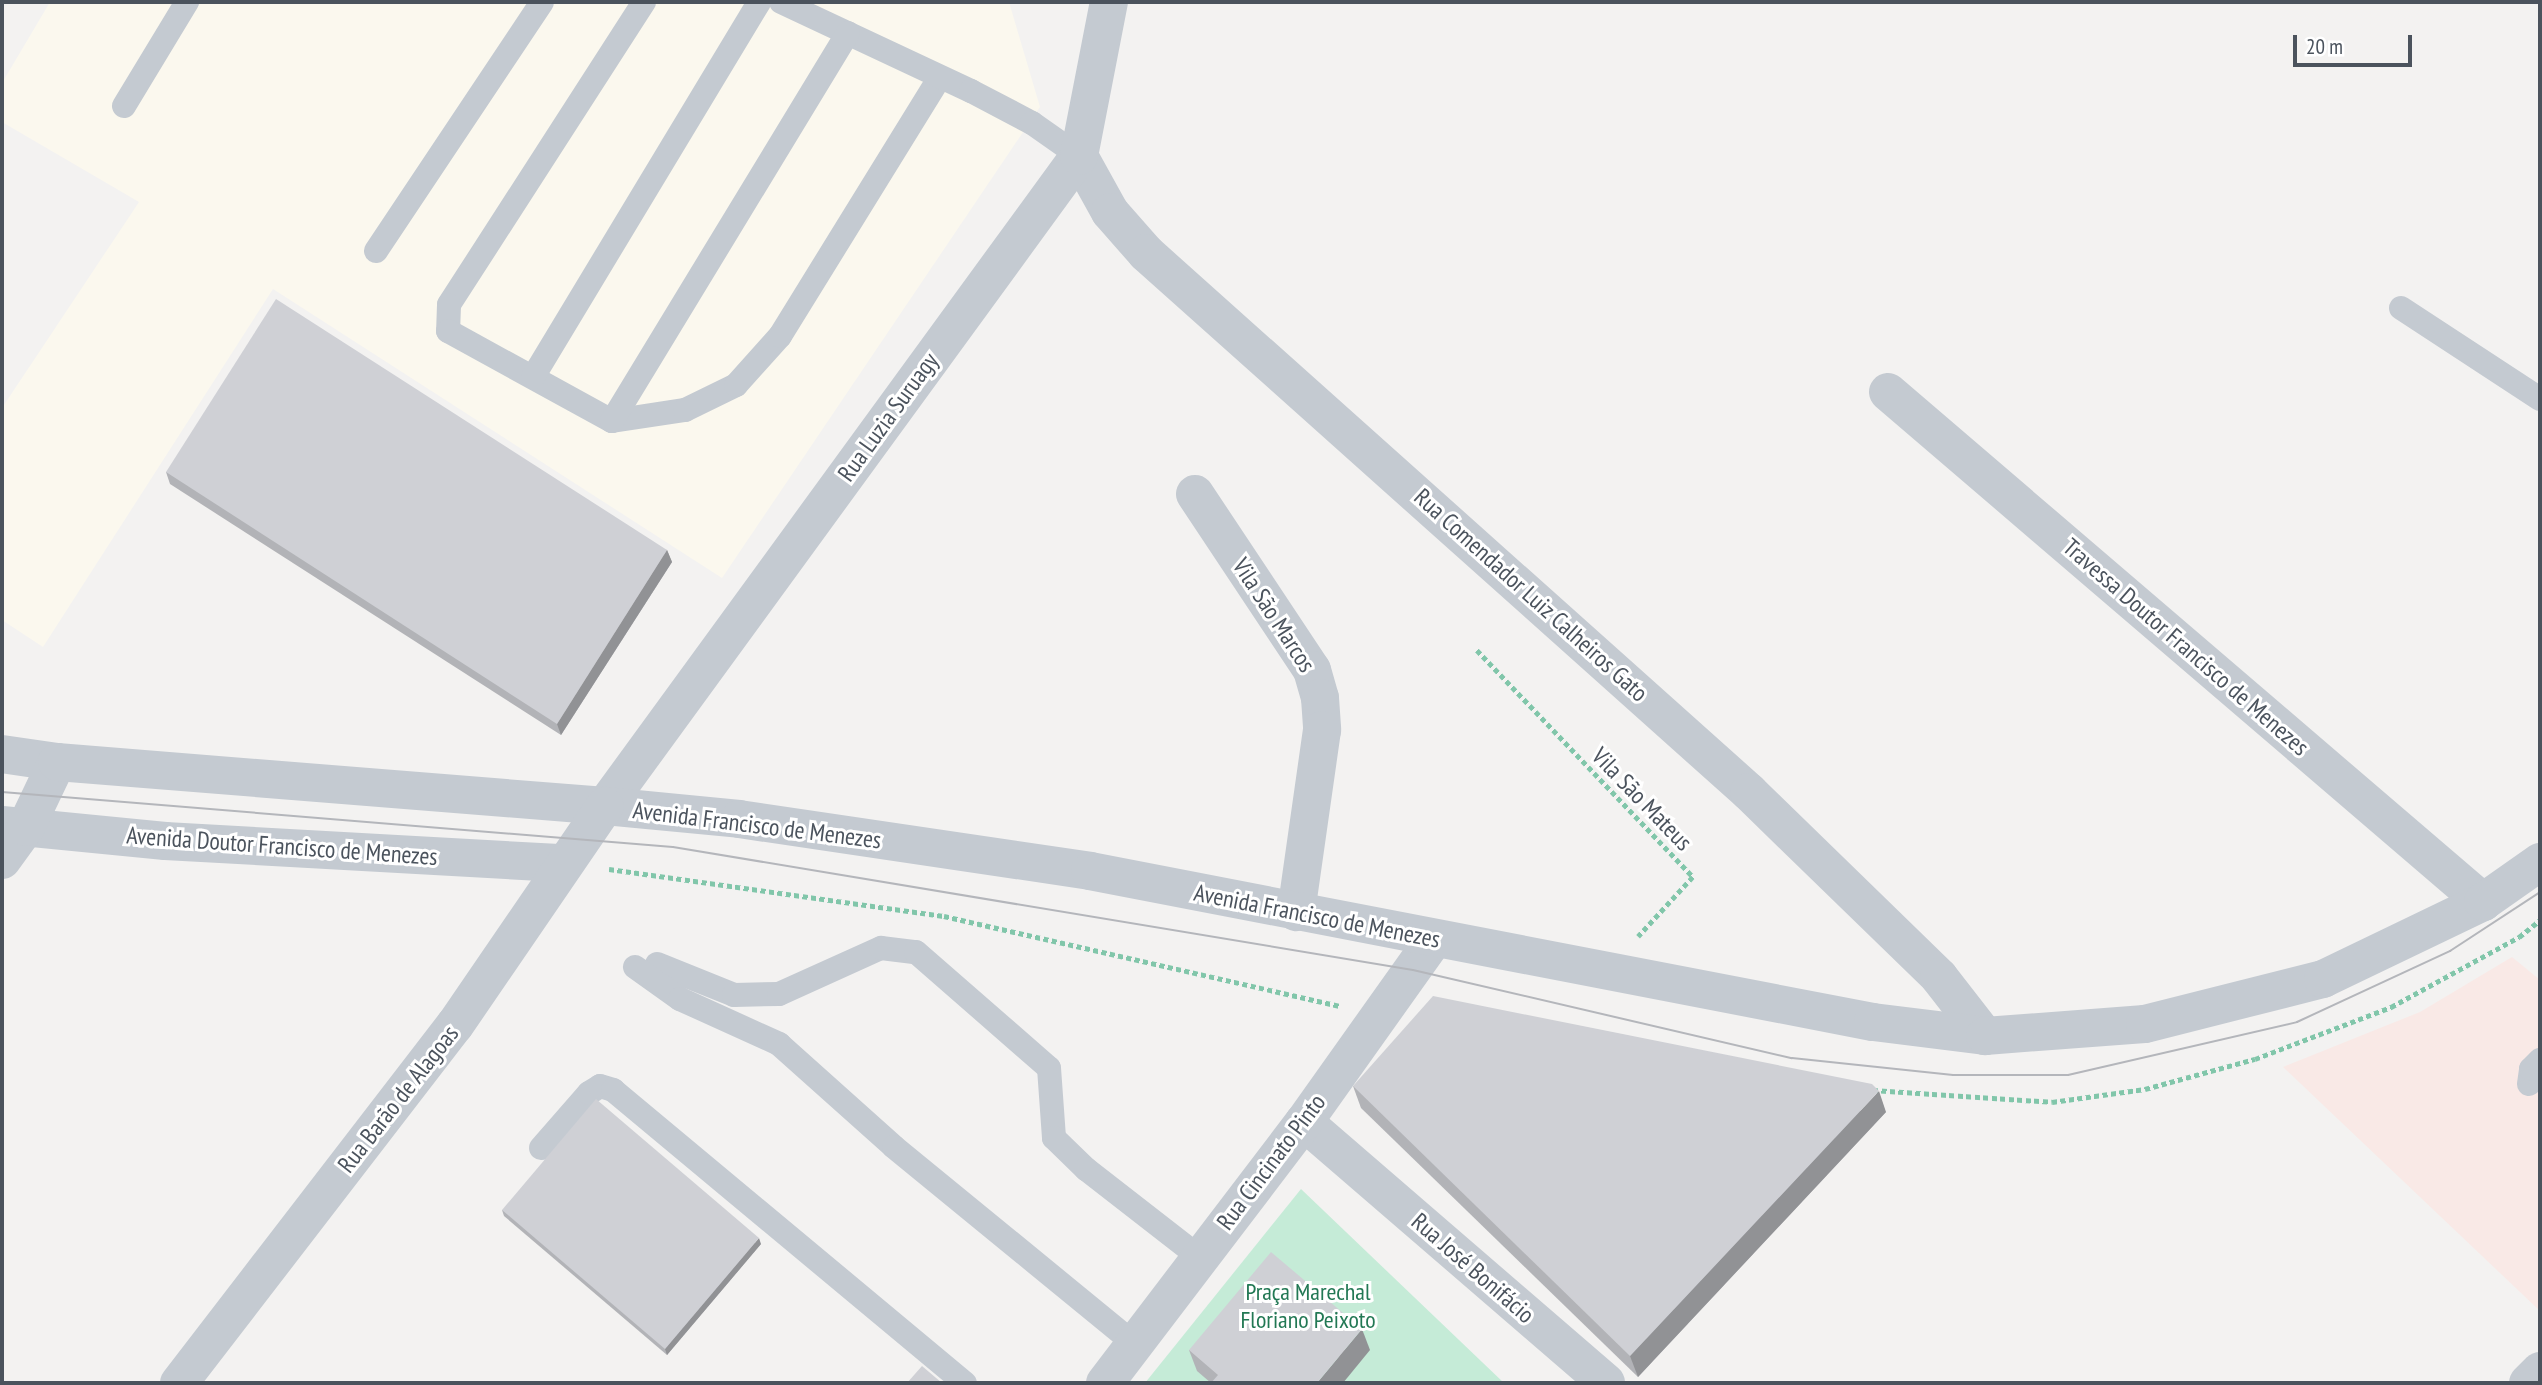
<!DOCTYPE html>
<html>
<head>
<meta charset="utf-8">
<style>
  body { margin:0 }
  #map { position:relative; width:2542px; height:1385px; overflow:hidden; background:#f3f2f1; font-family:"PT Sans Narrow",sans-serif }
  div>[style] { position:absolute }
  .commercial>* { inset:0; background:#fbf8ee }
  .medical>* { inset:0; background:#f9e9e6 }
  .green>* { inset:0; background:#c5ebd7 }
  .path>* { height:4.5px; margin-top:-2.25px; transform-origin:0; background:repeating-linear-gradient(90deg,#81c6aa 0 5px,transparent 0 8.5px) }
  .service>* { height:24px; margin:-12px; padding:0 12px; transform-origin:12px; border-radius:12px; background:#c4cad1 }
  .minor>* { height:38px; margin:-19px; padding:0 19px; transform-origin:19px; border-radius:19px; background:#c4cad1 }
  .tertiary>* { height:38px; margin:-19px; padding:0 19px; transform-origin:19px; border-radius:19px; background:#c4cad1 }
  .tram>* { height:2px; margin:-1px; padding:0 1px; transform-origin:1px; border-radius:1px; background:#b4b6bb }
  .wall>* { inset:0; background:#b2b3b7 }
  .shaded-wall>* { inset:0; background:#919295 }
  .building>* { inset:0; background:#cfd0d5 }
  span { translate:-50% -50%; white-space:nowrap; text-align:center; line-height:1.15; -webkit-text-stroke:6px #fff; paint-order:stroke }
  .street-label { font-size:24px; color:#4b535d }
  .park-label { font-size:24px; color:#227854 }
  .frame { position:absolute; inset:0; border:4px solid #4b535d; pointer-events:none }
  .scale { position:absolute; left:2293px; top:35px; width:119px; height:32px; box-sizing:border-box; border:4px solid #4b535d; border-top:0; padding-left:9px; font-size:21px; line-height:24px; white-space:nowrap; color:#4b535d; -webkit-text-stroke:5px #fff; paint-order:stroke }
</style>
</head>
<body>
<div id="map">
  <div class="commercial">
    <i style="clip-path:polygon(50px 2px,1009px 2px,1040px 107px,722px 578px,273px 289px,43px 647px,2px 620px,2px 408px,139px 202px,2px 122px,2px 83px)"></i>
  </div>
  <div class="medical">
    <i style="clip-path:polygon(2512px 957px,2540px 980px,2540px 1311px,2283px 1067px,2420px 1012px)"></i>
  </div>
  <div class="green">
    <i style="clip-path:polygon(1301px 1189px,1504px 1383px,1145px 1383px)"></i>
  </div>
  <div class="path">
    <i style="left:1477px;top:650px;width:313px;rotate:46.4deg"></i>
    <i style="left:1693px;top:877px;width:81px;rotate:132.5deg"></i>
    <i style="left:609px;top:869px;width:338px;rotate:8deg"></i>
    <i style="left:944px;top:916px;width:406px;rotate:12.8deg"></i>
    <i style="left:1873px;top:1090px;width:179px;rotate:3.8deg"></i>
    <i style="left:2052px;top:1102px;width:94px;rotate:-8deg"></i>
    <i style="left:2145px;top:1089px;width:114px;rotate:-15.3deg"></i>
    <i style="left:2255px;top:1059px;width:146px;rotate:-20.9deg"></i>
    <i style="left:2391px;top:1007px;width:146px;rotate:-28.7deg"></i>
    <i style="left:2519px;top:937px;width:27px;rotate:-39deg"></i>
  </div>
  <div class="service">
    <i style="left:644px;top:2px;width:360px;rotate:122.8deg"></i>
    <i style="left:449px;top:305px;width:26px;rotate:92deg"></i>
    <i style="left:448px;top:331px;width:187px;rotate:28.8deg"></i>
    <i style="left:612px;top:421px;width:74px;rotate:-8.6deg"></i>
    <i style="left:685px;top:410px;width:57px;rotate:-26.1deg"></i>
    <i style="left:736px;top:385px;width:66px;rotate:-48.1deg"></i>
    <i style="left:780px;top:336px;width:304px;rotate:-58.3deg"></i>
    <i style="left:781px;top:2px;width:210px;rotate:25.1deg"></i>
    <i style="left:971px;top:91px;width:69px;rotate:27.7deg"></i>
    <i style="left:1032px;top:123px;width:57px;rotate:35.1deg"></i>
    <i style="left:124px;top:106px;width:122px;rotate:-58.8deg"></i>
    <i style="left:376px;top:251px;width:299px;rotate:-56.3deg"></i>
    <i style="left:2401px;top:308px;width:166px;rotate:33.2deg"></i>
    <i style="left:533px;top:377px;width:438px;rotate:-58.9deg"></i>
    <i style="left:612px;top:421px;width:454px;rotate:-58.7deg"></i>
    <i style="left:657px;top:964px;width:83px;rotate:21.9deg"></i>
    <i style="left:734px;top:995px;width:45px;rotate:-1.3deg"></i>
    <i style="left:779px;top:994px;width:112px;rotate:-24.3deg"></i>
    <i style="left:881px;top:948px;width:35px;rotate:7deg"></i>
    <i style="left:916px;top:952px;width:176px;rotate:41.1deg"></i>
    <i style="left:1049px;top:1068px;width:70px;rotate:85.9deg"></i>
    <i style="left:1054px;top:1138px;width:45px;rotate:44.1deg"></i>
    <i style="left:1086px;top:1169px;width:143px;rotate:37.9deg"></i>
    <i style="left:635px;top:967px;width:55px;rotate:35.4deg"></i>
    <i style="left:680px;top:999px;width:109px;rotate:24.4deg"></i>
    <i style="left:779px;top:1044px;width:154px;rotate:41.8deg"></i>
    <i style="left:894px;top:1147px;width:311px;rotate:39.3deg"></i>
    <i style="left:2529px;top:1084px;width:15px;rotate:-82deg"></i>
    <i style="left:2531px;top:1069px;width:13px;rotate:-45deg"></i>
    <i style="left:541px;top:1148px;width:73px;rotate:-48.9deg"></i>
    <i style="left:589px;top:1093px;width:13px;rotate:-32deg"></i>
    <i style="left:600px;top:1086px;width:14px;rotate:17deg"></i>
    <i style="left:613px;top:1090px;width:458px;rotate:39.8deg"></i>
  </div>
  <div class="minor">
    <i style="left:1079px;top:156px;width:64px;rotate:61deg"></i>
    <i style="left:1110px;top:212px;width:55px;rotate:48.7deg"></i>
    <i style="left:1146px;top:253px;width:809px;rotate:41.79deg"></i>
    <i style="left:1749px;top:792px;width:265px;rotate:44.2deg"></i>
    <i style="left:1939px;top:977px;width:75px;rotate:52.1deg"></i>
    <i style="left:1888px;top:392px;width:784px;rotate:40.6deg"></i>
    <i style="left:1195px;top:494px;width:211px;rotate:56.4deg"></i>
    <i style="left:1312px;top:670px;width:29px;rotate:74deg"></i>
    <i style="left:1320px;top:698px;width:32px;rotate:86deg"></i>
    <i style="left:1322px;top:730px;width:184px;rotate:98.1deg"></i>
    <i style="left:2px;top:754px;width:56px;rotate:8.3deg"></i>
    <i style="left:605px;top:806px;width:804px;rotate:-53.9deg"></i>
    <i style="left:1079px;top:156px;width:157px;rotate:-79deg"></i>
    <i style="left:2px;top:825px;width:164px;rotate:5.6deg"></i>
    <i style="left:165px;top:841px;width:399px;rotate:3.2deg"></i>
    <i style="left:1304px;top:1122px;width:399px;rotate:40.8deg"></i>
    <i style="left:1105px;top:1383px;width:328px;rotate:-52.7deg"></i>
    <i style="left:1304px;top:1122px;width:224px;rotate:-54.6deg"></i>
  </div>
  <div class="tertiary">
    <i style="left:2px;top:860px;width:41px;rotate:-54deg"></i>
    <i style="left:26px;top:827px;width:72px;rotate:-64.5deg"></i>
    <i style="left:57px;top:762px;width:550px;rotate:4.59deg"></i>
    <i style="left:605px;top:806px;width:135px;rotate:5.5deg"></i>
    <i style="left:739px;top:819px;width:355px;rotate:8.4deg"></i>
    <i style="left:1090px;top:871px;width:797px;rotate:10.92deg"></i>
    <i style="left:1873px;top:1022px;width:113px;rotate:7.1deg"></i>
    <i style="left:1985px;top:1036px;width:160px;rotate:-4.3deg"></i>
    <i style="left:2145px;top:1024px;width:184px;rotate:-14.2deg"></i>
    <i style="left:2323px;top:979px;width:178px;rotate:-25.7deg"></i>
    <i style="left:2483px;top:902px;width:70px;rotate:-35.1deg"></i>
    <i style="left:179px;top:1383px;width:452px;rotate:-52.4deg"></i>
    <i style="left:455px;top:1025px;width:265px;rotate:-55.6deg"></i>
    <i style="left:2528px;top:1383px;width:17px;rotate:-45deg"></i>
  </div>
  <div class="tram">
    <i style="left:2px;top:792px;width:673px;rotate:4.69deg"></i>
    <i style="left:673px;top:847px;width:750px;rotate:9.44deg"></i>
    <i style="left:1413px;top:970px;width:389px;rotate:13.1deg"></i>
    <i style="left:1792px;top:1058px;width:162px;rotate:6deg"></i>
    <i style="left:1953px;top:1075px;width:115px"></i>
    <i style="left:2068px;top:1075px;width:235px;rotate:-13deg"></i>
    <i style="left:2297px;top:1022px;width:169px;rotate:-24.9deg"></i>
    <i style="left:2450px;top:951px;width:108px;rotate:-33.2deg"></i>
  </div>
  <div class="wall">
    <i style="clip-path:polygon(166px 472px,667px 550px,672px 562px,561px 735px,170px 484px)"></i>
    <i style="clip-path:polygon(1353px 1086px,1886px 1112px,1638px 1377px,1361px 1108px)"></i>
    <i style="clip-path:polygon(502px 1210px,761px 1244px,667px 1355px,504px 1216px)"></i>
    <i style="clip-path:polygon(1189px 1350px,1370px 1350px,1211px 1383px,1197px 1371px)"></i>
  </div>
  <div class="shaded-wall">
    <i style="clip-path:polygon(667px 550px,672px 562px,561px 735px,557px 724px)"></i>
    <i style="clip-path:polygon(1879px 1091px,1886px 1112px,1638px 1377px,1630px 1356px)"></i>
    <i style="clip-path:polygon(759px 1238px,761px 1244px,667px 1355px,665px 1349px)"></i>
    <i style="clip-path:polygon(1362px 1329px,1370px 1350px,1343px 1383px,1317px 1383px)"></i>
  </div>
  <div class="building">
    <i style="clip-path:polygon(276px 299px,667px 550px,557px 724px,166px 472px)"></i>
    <i style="clip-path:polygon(1433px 996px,1872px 1084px,1879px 1091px,1630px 1356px,1353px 1086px)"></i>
    <i style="clip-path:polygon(596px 1099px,759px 1238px,665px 1349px,502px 1210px)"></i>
    <i style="clip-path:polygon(1271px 1252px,1362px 1329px,1317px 1383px,1211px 1383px,1218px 1375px,1189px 1350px)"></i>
    <i style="clip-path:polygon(922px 1366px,942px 1383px,907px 1383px)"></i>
  </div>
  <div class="street-label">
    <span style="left:888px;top:417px;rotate:-54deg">Rua Luzia Suruagy</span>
    <span style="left:1531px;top:595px;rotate:42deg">Rua Comendador Luiz Calheiros Gato</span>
    <span style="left:1274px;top:615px;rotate:57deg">Vila São Marcos</span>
    <span style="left:2186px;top:647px;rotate:41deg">Travessa Doutor Francisco de Menezes</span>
    <span style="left:1642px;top:799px;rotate:46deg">Vila São Mateus</span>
    <span style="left:757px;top:825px;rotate:7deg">Avenida Francisco de Menezes</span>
    <span style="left:282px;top:846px;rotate:4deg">Avenida Doutor Francisco de Menezes</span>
    <span style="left:1317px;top:916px;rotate:11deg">Avenida Francisco de Menezes</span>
    <span style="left:398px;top:1099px;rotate:-52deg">Rua Barão de Alagoas</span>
    <span style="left:1271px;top:1162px;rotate:-53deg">Rua Cincinato Pinto</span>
    <span style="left:1473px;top:1268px;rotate:41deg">Rua José Bonifácio</span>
  </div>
  <div class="park-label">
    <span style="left:1308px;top:1306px">Praça Marechal<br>Floriano Peixoto</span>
  </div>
  <div class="frame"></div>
  <div class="scale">20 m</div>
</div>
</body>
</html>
